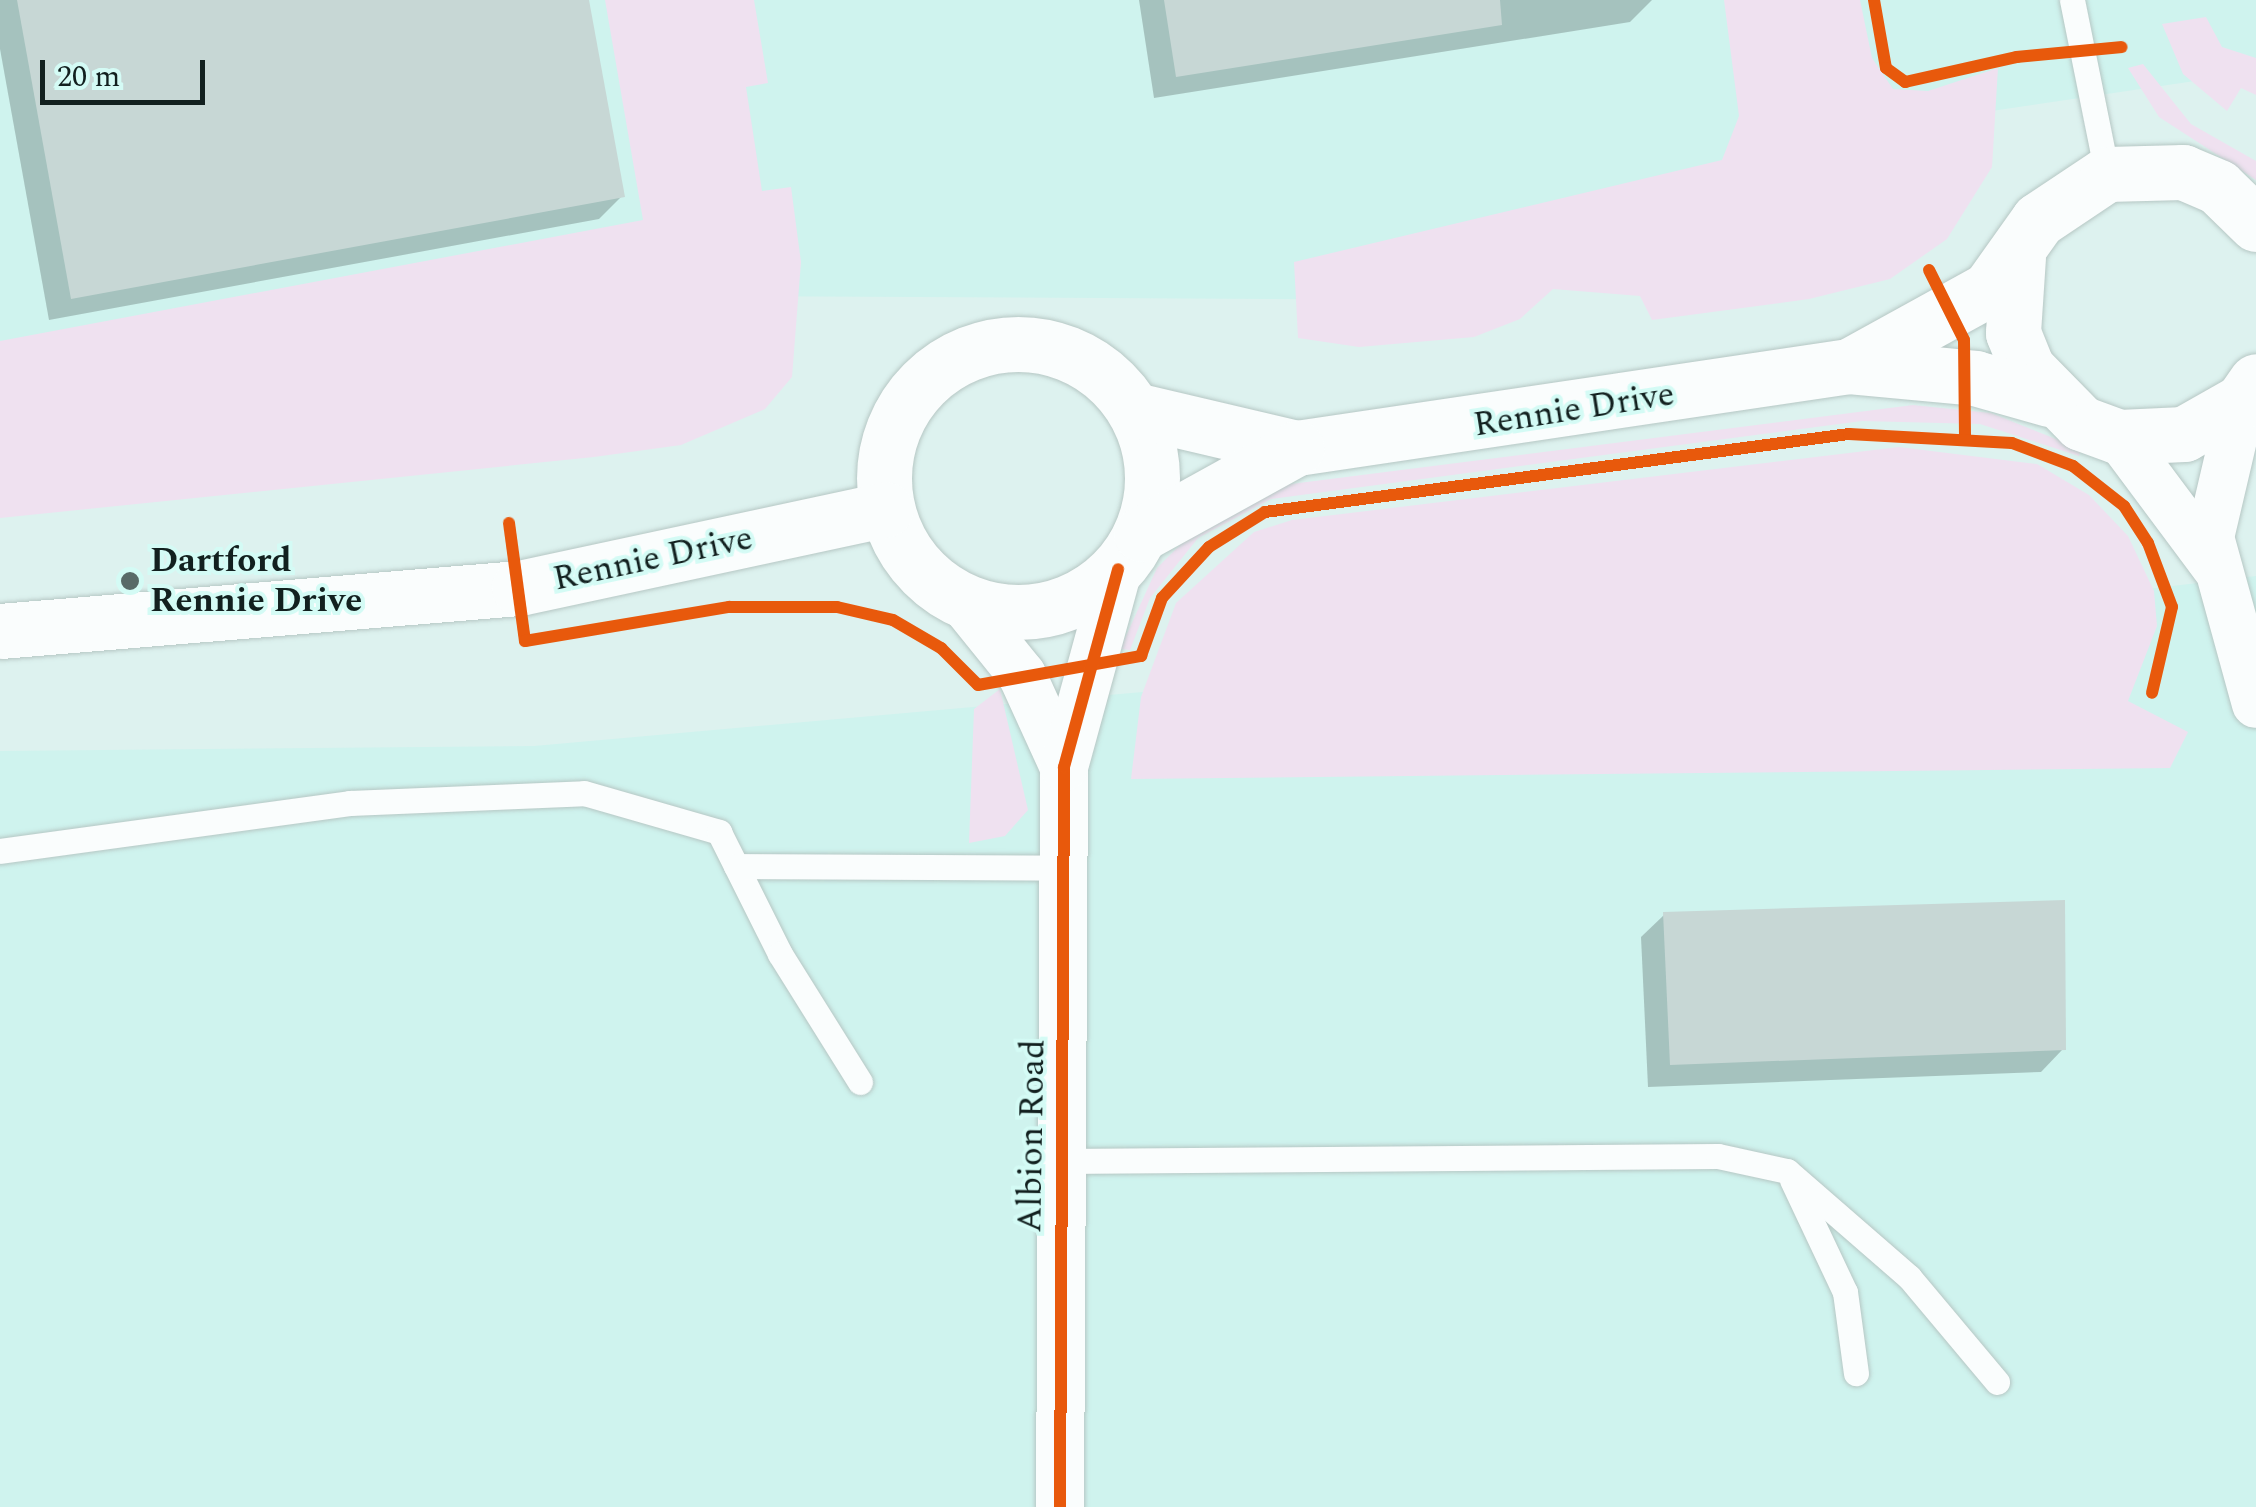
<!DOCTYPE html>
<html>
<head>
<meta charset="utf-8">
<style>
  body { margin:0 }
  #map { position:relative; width:2256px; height:1507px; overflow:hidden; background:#ddf2ef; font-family:Spectral,serif }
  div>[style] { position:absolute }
  .built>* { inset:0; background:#cff3ee }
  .green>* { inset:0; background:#efe1f0 }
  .shadow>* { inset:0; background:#0003 }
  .building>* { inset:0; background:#c7d7d5 }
  .roads { filter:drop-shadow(0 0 2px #b6c7c4) drop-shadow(0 0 2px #b6c7c4) }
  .service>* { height:25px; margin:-12.5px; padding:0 12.5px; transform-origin:12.5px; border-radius:12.5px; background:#fafdfd }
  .minor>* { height:48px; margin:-24px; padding:0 24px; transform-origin:24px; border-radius:24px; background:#fafdfd }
  .tertiary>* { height:55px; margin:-27.5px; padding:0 27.5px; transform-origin:27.5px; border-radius:27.5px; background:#fafdfd }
  .tertiary>.ring { margin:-27.5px; padding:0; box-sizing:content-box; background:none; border:55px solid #fafdfd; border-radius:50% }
  .cycleway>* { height:12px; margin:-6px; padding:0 6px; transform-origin:6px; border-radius:6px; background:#e8590c }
  .dots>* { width:28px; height:28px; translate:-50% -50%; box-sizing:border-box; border:5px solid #d4fbf5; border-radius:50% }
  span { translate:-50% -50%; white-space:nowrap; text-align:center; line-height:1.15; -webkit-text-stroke:8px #d4fbf5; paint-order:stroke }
  .street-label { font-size:35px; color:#12201f }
  .poi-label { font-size:35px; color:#12201f; font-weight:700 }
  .left { translate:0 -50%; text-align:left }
  .scale { position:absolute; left:40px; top:60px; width:165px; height:45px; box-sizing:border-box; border:5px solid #12201f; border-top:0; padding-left:12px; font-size:30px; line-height:35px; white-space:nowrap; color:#12201f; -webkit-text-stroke:8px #d4fbf5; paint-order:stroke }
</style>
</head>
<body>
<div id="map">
  <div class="built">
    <i style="clip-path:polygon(0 0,2256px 0,2256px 72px,1944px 118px,1459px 300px,727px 296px,0 370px)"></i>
    <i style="clip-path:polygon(2256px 576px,2256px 1507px,0 1507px,0 751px,534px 746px,1684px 644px)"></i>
  </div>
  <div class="green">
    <i style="clip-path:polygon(605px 0,754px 0,768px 83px,746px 87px,762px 191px,791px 187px,801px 262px,792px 377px,765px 409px,681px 445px,594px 457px,0 518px,0 341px,643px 220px)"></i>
    <i style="clip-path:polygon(1724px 0,1860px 0,1872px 58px,1893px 89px,1928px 91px,1998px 68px,1992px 167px,1947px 239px,1890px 279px,1809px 299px,1652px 320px,1640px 296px,1553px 289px,1520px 319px,1474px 337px,1359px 347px,1298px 338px,1294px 262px,1722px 160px,1739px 116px)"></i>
    <i style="clip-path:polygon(2206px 17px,2222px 47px,2256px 58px,2256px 95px,2241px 88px,2227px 111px,2183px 74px,2162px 24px)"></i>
    <i style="clip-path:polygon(2143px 64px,2191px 124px,2256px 161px,2256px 180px,2159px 117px,2128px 68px)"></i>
    <i style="clip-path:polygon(1913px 405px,1991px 413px,2081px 449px,2079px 456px,1980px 424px,1862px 421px,1271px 499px,1198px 538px,1150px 598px,1130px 650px,1120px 649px,1157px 568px,1189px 536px,1275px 486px)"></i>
    <i style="clip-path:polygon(1899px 447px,2037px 464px,2089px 495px,2128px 536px,2154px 591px,2157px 626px,2128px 701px,2188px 732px,2170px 768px,1131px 779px,1141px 697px,1176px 603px,1254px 532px,1292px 520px)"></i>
    <i style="clip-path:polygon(1000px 689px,1028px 810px,1005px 836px,969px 843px,974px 709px)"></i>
  </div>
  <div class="shadow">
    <i style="clip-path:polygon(0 0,586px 0,622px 196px,599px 219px,49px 320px,0 49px)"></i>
    <i style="clip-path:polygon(1139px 0,1652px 0,1630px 22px,1154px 98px)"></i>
    <i style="clip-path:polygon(1664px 915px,2063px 1049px,2041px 1072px,1648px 1087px,1641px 937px)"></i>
  </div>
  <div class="building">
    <i style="clip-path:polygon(17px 0,589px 0,625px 197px,71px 299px)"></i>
    <i style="clip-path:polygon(1164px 0,1500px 0,1502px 25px,1176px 77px)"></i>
    <i style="clip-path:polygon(2065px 900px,2066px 1050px,1670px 1065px,1663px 912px)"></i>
  </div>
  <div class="roads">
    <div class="service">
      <i style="left:2072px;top:0;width:177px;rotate:78.6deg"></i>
      <i style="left:0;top:851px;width:353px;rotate:-7.8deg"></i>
      <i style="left:350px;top:803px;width:234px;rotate:-2.4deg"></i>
      <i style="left:584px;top:793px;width:141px;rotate:16.1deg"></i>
      <i style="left:719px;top:832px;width:136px;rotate:63.4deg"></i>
      <i style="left:780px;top:954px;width:151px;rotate:58deg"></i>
      <i style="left:736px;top:866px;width:332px;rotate:0.3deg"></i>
      <i style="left:1060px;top:1161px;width:658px;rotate:-0.44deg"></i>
      <i style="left:1718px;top:1156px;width:71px;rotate:12.3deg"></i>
      <i style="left:1787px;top:1171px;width:162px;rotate:41deg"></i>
      <i style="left:1909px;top:1277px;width:137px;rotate:50deg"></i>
      <i style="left:1792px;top:1180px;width:124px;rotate:64.7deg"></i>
      <i style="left:1845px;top:1292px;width:82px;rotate:82.3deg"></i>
    </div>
    <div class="minor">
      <i style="left:2242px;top:401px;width:140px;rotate:103.2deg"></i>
      <i style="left:2210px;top:537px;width:173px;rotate:74.6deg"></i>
      <i style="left:2119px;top:437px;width:162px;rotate:53.3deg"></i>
      <i style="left:962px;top:601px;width:95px;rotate:51deg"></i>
      <i style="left:1022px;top:675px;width:101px;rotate:65.5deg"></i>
      <i style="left:1060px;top:1507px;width:740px;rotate:-89.69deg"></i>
      <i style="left:1064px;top:767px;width:205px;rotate:-74.7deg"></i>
    </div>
    <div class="tertiary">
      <i style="left:2018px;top:257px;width:76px;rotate:93.8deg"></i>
      <i style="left:2013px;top:333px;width:38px;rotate:68deg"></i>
      <i style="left:2027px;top:368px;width:77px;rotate:45.5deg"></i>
      <i style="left:2081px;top:423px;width:40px;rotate:20.2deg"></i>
      <i style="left:2119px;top:437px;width:65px;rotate:-2.6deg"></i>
      <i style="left:2184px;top:434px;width:67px;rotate:-29.6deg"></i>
      <i style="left:2242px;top:401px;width:24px;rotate:-55deg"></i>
      <i class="ring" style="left:884px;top:344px;width:213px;height:213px"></i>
      <i style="left:1849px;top:366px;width:160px;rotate:-28.8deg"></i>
      <i style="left:1989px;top:289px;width:85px;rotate:-54.6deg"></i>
      <i style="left:2038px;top:220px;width:83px;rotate:-33.7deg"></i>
      <i style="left:2107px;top:174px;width:76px;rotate:-1.5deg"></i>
      <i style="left:2183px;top:172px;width:38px;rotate:23deg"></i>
      <i style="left:2218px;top:187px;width:53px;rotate:44.2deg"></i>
      <i style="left:1135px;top:410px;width:166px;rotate:13.2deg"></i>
      <i style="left:1297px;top:448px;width:558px;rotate:-8.45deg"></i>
      <i style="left:1849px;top:366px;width:127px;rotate:5.4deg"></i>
      <i style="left:1975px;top:378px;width:77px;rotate:15.8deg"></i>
      <i style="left:1141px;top:534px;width:178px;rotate:-28.9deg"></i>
      <i style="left:0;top:631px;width:521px;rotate:-4.74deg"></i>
      <i style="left:519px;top:588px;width:375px;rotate:-12.1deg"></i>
    </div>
  </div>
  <div class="cycleway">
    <i style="left:1874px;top:0;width:69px;rotate:80deg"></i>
    <i style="left:1886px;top:68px;width:24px;rotate:36deg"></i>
    <i style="left:1905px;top:82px;width:115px;rotate:-12.6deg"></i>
    <i style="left:2017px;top:57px;width:105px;rotate:-5.4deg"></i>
    <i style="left:1929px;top:270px;width:78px;rotate:63.4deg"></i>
    <i style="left:1964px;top:340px;width:99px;rotate:89.4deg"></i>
    <i style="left:509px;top:523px;width:119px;rotate:82.3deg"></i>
    <i style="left:525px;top:641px;width:207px;rotate:-9.5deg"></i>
    <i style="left:729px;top:607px;width:108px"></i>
    <i style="left:837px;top:607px;width:57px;rotate:13.1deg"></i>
    <i style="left:893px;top:620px;width:56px;rotate:30.3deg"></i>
    <i style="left:941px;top:648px;width:52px;rotate:45deg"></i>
    <i style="left:978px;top:685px;width:166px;rotate:-10.1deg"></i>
    <i style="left:1141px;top:656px;width:62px;rotate:-70.1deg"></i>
    <i style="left:1162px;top:598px;width:69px;rotate:-47.3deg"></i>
    <i style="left:1209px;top:547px;width:66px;rotate:-32deg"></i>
    <i style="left:1265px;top:512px;width:589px;rotate:-7.61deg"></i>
    <i style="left:1849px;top:434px;width:163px;rotate:3.2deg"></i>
    <i style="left:2012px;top:443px;width:65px;rotate:20.7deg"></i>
    <i style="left:2073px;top:466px;width:65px;rotate:38.1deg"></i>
    <i style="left:2124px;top:506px;width:44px;rotate:57deg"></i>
    <i style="left:2148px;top:543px;width:68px;rotate:69.4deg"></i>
    <i style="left:2172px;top:607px;width:88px;rotate:103.1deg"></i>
    <i style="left:1060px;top:1507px;width:740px;rotate:-89.69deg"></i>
    <i style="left:1064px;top:767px;width:205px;rotate:-74.7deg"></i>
  </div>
  <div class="dots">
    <i style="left:130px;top:581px;background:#596a68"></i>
  </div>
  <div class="street-label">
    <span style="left:1574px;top:410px;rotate:-9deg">Rennie Drive</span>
    <span style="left:653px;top:559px;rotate:-12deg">Rennie Drive</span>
    <span style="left:1032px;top:1136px;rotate:-89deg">Albion Road</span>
  </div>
  <div class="poi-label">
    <span class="left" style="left:150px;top:581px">Dartford<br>Rennie Drive</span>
  </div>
  <div class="scale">20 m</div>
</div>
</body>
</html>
